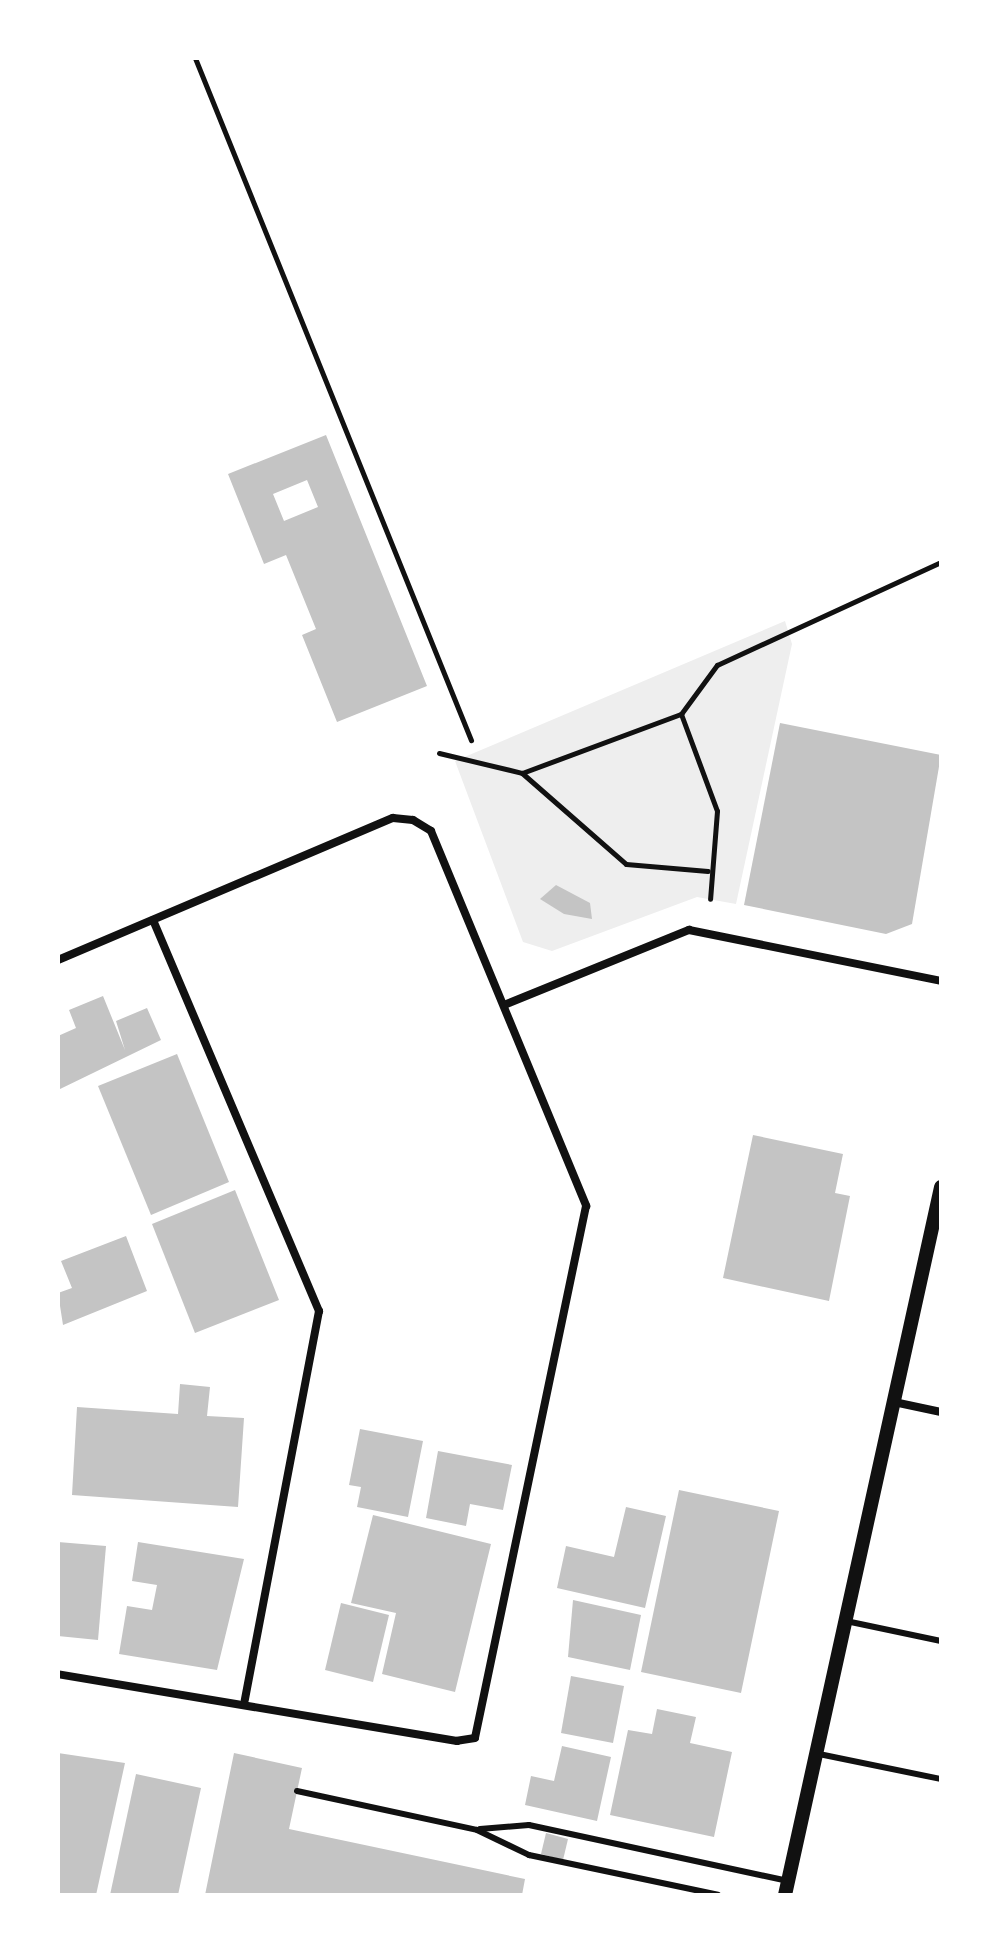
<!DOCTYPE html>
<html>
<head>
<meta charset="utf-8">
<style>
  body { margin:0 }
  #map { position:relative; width:999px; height:1953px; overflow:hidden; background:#fff; font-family:"Noto Sans",sans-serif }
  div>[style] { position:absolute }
  .green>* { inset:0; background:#eee }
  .building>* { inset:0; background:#c4c4c4 }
  .path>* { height:5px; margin:-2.5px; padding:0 2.5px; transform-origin:2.5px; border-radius:2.5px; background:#111 }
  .service>* { height:6px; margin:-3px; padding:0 3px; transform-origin:3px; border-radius:3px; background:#111 }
  .minor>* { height:8px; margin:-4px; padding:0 4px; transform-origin:4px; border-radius:4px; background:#111 }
  .tertiary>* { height:14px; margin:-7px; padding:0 7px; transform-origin:7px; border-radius:7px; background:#111 }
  span { translate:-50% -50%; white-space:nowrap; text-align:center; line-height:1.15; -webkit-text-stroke:8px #fff; paint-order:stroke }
  .frame { position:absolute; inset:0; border:60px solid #fff; pointer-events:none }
</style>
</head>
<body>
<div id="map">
  <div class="green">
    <i style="clip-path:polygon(785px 621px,792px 644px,736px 904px,697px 897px,552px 951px,523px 942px,455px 761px)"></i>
  </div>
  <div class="building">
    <i style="clip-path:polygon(evenodd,326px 435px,427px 686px,337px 722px,302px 635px,316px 629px,286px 555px,264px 564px,228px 474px,326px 435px,307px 480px,318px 507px,284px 521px,273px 494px,307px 480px)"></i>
    <i style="clip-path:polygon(780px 723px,941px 755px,912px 924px,886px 934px,744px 905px)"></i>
    <i style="clip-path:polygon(556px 885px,590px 903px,592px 919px,564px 914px,540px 899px)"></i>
    <i style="clip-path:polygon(103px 996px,125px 1050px,116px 1021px,147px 1008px,161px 1040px,58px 1090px,58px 1036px,76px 1028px,69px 1010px)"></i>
    <i style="clip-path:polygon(177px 1054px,229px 1182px,151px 1215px,98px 1086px)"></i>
    <i style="clip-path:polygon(753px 1135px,843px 1154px,835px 1193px,850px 1196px,829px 1301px,723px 1278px)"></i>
    <i style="clip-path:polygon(235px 1190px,279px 1300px,195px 1333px,152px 1224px)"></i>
    <i style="clip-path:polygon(126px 1236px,147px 1291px,63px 1325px,58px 1293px,72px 1288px,61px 1261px)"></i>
    <i style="clip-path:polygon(180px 1384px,210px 1387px,207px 1416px,244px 1418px,238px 1507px,72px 1495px,77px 1407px,178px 1414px)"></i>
    <i style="clip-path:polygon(360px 1429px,423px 1441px,408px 1517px,357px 1507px,361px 1487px,349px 1485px)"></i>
    <i style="clip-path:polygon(438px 1451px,512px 1465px,503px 1510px,470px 1504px,466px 1526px,426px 1518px)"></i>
    <i style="clip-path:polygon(679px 1490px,779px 1511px,741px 1693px,641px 1672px)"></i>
    <i style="clip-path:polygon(626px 1507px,666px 1516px,645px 1608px,557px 1588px,566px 1546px,614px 1557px)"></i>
    <i style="clip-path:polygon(373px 1515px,491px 1544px,455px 1692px,382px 1674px,396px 1613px,351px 1603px)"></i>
    <i style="clip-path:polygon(58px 1542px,106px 1546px,98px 1640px,58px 1636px)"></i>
    <i style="clip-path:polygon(138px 1542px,244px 1559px,217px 1670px,119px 1654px,127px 1606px,152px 1610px,157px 1585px,132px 1581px)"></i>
    <i style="clip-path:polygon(573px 1600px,641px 1615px,630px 1670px,568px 1657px)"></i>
    <i style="clip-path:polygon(341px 1603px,389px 1615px,373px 1682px,325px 1670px)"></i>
    <i style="clip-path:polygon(571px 1676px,624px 1686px,613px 1743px,561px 1733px)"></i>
    <i style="clip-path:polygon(657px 1709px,696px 1717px,690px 1743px,732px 1752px,714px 1837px,610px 1815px,628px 1730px,652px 1734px)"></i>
    <i style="clip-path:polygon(562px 1746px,611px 1757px,597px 1821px,525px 1805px,531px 1776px,554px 1781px)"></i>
    <i style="clip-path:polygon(58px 1753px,125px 1763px,96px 1895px,58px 1895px)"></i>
    <i style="clip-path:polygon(234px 1753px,302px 1768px,289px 1829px,525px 1879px,522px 1895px,205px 1895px)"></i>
    <i style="clip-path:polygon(136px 1774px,201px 1788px,178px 1895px,110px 1895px)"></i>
    <i style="clip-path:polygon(546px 1833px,568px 1839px,563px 1860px,541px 1854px)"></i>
  </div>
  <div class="path">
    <i style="left:195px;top:58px;width:736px;rotate:67.97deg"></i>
    <i style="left:681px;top:714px;width:103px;rotate:69.6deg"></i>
    <i style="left:717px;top:811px;width:88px;rotate:94.5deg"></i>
    <i style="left:439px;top:753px;width:85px;rotate:13.5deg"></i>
    <i style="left:522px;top:773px;width:170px;rotate:-20.4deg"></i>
    <i style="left:681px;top:714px;width:61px;rotate:-53.7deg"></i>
    <i style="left:717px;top:665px;width:247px;rotate:-24.7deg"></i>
    <i style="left:522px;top:773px;width:138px;rotate:41.2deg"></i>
    <i style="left:626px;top:864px;width:82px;rotate:4.9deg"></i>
  </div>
  <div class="service">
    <i style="left:846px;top:1621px;width:97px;rotate:11.9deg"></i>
    <i style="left:819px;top:1754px;width:125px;rotate:11.6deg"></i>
    <i style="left:297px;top:1791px;width:184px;rotate:12.2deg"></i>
    <i style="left:477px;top:1830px;width:58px;rotate:25.7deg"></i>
    <i style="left:529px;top:1855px;width:193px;rotate:11.9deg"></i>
    <i style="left:480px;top:1829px;width:49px;rotate:-4.7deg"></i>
    <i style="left:529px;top:1825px;width:264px;rotate:12.2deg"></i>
  </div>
  <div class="minor">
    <i style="left:153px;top:920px;width:425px;rotate:67deg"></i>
    <i style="left:319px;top:1311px;width:396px;rotate:100.8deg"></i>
    <i style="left:58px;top:960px;width:364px;rotate:-23deg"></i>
    <i style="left:393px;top:818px;width:20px;rotate:6deg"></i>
    <i style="left:413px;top:820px;width:21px;rotate:31deg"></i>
    <i style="left:431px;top:831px;width:406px;rotate:67.5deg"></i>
    <i style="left:586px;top:1206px;width:543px;rotate:101.79deg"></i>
    <i style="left:475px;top:1738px;width:18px;rotate:171deg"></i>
    <i style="left:457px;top:1741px;width:405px;rotate:-170.5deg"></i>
    <i style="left:504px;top:1005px;width:200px;rotate:-22.1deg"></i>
    <i style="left:689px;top:930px;width:257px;rotate:11.4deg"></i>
    <i style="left:894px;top:1402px;width:48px;rotate:12deg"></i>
  </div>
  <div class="tertiary">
    <i style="left:785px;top:1895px;width:725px;rotate:-77.57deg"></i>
  </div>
  <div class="frame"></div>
</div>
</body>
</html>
